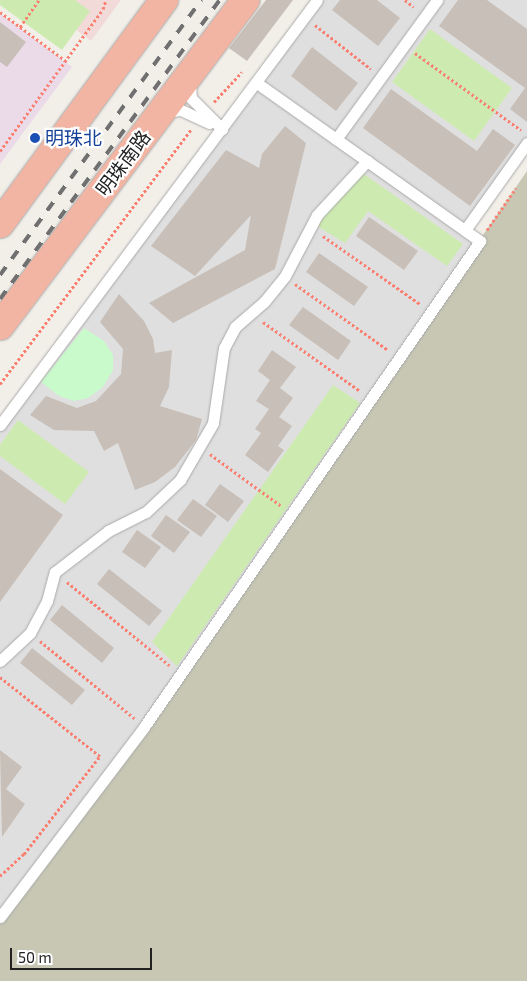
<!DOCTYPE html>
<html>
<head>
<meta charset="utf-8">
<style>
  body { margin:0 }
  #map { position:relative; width:527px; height:981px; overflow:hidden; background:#f2efe9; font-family:"Exo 2","Noto Sans SC",sans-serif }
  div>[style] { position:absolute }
  .residential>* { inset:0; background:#e0dfdf }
  .commercial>* { inset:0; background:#f2dad9 }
  .industrial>* { inset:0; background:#ebdbe8 }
  .construction>* { inset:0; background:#c7c7b4 }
  .grass>* { inset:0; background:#cdebb0 }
  .park>* { inset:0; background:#c8facc }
  .building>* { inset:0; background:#c7bfb8 }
  .path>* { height:3px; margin-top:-1.5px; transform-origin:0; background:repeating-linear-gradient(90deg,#fa8072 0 2.5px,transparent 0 5px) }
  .roads { filter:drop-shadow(0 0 1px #a9a9a9) drop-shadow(0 0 1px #a9a9a9) }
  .service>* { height:11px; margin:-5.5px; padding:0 5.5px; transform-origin:5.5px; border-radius:5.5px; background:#fff }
  .trunk>* { height:28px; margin:-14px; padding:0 14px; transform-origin:14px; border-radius:14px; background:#f2b4a3 }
  .rail>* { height:4px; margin-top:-2px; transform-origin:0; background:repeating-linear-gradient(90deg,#707070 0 10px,transparent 0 20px) }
  .dots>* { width:14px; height:14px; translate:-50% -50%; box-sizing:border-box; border:2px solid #fff; border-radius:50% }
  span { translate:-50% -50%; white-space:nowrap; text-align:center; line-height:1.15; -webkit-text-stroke:4.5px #fff; paint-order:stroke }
  .transit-label { font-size:19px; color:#164399 }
  .left { translate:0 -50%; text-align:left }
  .street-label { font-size:19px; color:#222 }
  .scale { position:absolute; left:10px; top:948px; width:142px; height:22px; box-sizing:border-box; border:2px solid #222; border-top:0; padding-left:6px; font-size:15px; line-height:18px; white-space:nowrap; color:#222; -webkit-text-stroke:4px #fff; paint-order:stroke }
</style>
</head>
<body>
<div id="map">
  <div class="residential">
    <i style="clip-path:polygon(317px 0,527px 0,527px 143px,465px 230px,480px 241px,224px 612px,0 917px,0 425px)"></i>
  </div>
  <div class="commercial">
    <i style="clip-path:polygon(37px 0,121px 0,91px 41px)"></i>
  </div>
  <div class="industrial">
    <i style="clip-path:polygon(0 13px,72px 67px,0 164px)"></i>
  </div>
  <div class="construction">
    <i style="clip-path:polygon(527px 171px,527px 981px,0 981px,0 917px,224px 612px)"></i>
  </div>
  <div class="grass">
    <i style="clip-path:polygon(0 0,75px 0,90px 11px,62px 50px,0 5px)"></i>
    <i style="clip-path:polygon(430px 29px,512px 88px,474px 141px,392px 82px)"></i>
    <i style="clip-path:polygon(364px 174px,463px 244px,447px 266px,368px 211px,345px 243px,317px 226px,323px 215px)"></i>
    <i style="clip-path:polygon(333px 385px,360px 403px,177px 666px,152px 642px)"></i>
    <i style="clip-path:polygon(18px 420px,89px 472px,65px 504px,0 456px,0 445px)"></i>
  </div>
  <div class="park">
    <i style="clip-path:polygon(84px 328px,104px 341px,113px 355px,113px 370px,103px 387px,88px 398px,74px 401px,59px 396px,41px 382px)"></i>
  </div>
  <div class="building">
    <i style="clip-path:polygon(266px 0,293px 0,247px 61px,229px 48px)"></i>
    <i style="clip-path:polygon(340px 0,377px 0,400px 18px,378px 46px,332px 10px)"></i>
    <i style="clip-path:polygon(458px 0,487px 0,527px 29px,527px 122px,510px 109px,525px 88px,439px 26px)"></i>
    <i style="clip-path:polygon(0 22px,26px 42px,7px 67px,0 62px)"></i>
    <i style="clip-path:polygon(312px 47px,358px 83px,336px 111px,291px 76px)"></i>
    <i style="clip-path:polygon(391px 89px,477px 151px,493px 129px,515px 145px,470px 206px,363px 128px)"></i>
    <i style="clip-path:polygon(285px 126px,306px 143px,275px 269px,173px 323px,149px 303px,245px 250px,251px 215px,195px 276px,151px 246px,226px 150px,259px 168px,262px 154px)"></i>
    <i style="clip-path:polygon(369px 217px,418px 251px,404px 270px,356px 236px)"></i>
    <i style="clip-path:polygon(319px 253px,368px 287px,354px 306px,306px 272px)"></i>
    <i style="clip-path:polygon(119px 294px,144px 321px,153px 339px,155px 353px,172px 350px,169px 387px,160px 406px,202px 419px,196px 440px,175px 467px,155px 482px,135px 490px,118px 443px,104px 451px,94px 431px,54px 430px,30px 415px,46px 396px,77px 408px,96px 401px,121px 374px,123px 349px,100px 322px)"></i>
    <i style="clip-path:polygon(303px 307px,351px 341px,338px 360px,289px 325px)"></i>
    <i style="clip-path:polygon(272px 350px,296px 367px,280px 388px,293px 398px,279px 417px,292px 426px,278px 446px,284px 450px,268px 472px,245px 455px,261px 433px,255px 429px,269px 409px,256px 401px,270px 380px,258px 371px)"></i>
    <i style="clip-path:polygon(0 469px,63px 515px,0 602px)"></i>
    <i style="clip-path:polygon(220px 484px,244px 501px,228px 522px,205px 505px)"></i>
    <i style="clip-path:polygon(193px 499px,217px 516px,201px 537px,177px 520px)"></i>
    <i style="clip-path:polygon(166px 515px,190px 532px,174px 553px,151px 536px)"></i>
    <i style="clip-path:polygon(137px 530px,161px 547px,145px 568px,122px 552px)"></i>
    <i style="clip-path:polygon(109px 569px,162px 611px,149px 626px,97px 584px)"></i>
    <i style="clip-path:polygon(62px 605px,114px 648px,102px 663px,50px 620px)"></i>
    <i style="clip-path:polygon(32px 648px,85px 690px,72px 705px,20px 663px)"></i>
    <i style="clip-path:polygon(0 750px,22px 767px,6px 789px,25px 804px,2px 837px)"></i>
  </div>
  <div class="path">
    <i style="left:405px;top:0;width:11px;rotate:38deg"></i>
    <i style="left:0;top:12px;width:82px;rotate:36.6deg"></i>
    <i style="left:315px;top:25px;width:71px;rotate:38.2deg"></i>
    <i style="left:20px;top:27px;width:33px;rotate:-55deg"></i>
    <i style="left:415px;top:53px;width:131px;rotate:36deg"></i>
    <i style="left:214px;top:102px;width:41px;rotate:-47deg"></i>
    <i style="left:0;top:151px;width:175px;rotate:-54deg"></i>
    <i style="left:103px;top:9px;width:9px;rotate:-72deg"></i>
    <i style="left:487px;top:230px;width:51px;rotate:-55.4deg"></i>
    <i style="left:323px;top:236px;width:118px;rotate:35deg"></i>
    <i style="left:295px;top:284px;width:114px;rotate:35.4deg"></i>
    <i style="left:263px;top:322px;width:119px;rotate:35.4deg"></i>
    <i style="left:0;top:384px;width:318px;rotate:-53.1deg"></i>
    <i style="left:210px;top:454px;width:87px;rotate:36.1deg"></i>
    <i style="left:67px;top:582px;width:132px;rotate:39.1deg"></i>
    <i style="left:40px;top:641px;width:122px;rotate:39.3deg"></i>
    <i style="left:0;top:677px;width:129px;rotate:38.4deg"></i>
    <i style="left:0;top:876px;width:33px;rotate:-43deg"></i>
    <i style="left:24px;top:854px;width:124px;rotate:-52.2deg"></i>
  </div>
  <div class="roads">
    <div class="service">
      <i style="left:190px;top:81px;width:17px;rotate:87deg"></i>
      <i style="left:191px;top:98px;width:44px;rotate:45deg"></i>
      <i style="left:166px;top:112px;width:15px;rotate:-8deg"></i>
      <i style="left:181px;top:110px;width:31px;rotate:25deg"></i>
      <i style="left:336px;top:139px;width:172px;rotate:-54deg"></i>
      <i style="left:465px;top:230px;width:107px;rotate:-54.5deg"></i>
      <i style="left:0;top:425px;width:530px;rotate:-53.28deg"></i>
      <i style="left:0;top:661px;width:41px;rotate:-43deg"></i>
      <i style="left:30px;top:633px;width:36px;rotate:-62deg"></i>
      <i style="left:47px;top:601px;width:30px;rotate:-75deg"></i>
      <i style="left:55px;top:572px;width:67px;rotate:-37.7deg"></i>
      <i style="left:108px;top:531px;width:42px;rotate:-26.6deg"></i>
      <i style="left:146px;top:512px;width:47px;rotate:-43.3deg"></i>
      <i style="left:180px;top:480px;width:66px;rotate:-59.9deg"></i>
      <i style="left:213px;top:423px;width:76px;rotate:-81.7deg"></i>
      <i style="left:224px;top:348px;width:24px;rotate:-62deg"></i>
      <i style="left:235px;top:327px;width:38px;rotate:-41deg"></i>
      <i style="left:264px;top:302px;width:33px;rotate:-51deg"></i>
      <i style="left:285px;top:276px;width:69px;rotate:-62.3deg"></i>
      <i style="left:317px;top:215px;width:74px;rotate:-47.2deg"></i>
      <i style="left:0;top:917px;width:238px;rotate:-52.8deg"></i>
      <i style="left:144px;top:727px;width:591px;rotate:-55.34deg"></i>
      <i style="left:480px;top:241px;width:273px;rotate:-144.7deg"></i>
    </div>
    <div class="trunk">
      <i style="left:0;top:224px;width:278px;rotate:-53.8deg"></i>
      <i style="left:0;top:326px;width:408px;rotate:-53deg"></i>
    </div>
  </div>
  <div class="rail">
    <i style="left:0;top:275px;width:341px;rotate:-53.8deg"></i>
    <i style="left:0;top:299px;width:371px;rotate:-53.7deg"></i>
  </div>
  <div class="dots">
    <i style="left:35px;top:138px;background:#1a4fb4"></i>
  </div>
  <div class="transit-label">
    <span class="left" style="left:45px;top:138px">明珠北</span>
  </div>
  <div class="street-label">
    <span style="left:123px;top:163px;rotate:-53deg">明珠南路</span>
  </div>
  <div class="scale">50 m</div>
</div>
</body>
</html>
